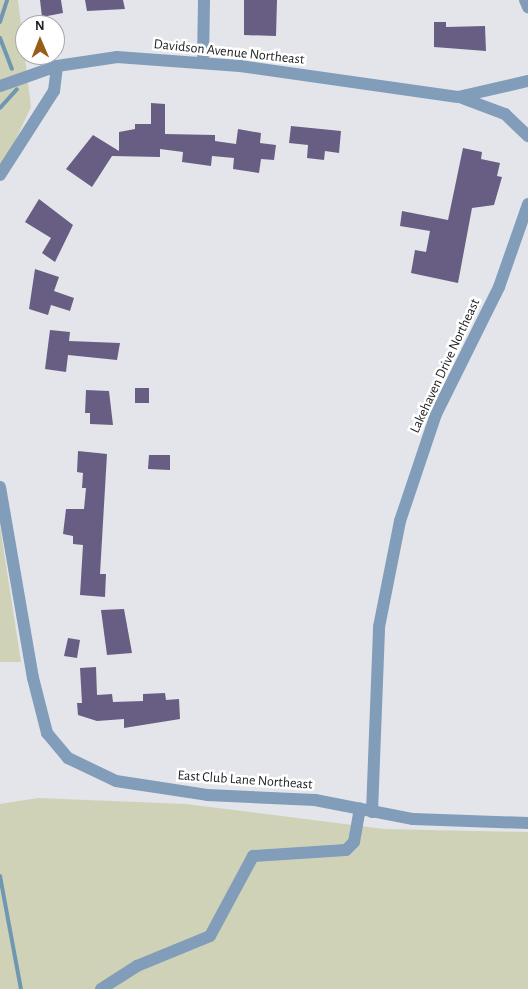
<!DOCTYPE html>
<html>
<head>
<meta charset="utf-8">
<style>
  body { margin:0 }
  #map { position:relative; width:528px; height:989px; overflow:hidden; background:#e3e5ea; font-family:"Alegreya Sans",sans-serif }
  div>[style] { position:absolute }
  .green>* { inset:0; background:#cfd2b7 }
  .stream>* { height:4px; margin:-2px; padding:0 2px; transform-origin:2px; border-radius:2px; background:#6f97b1 }
  .building>* { inset:0; background:#685e83 }
  .minor>* { height:12px; margin:-6px; padding:0 6px; transform-origin:6px; border-radius:6px; background:#819dba }
  span { translate:-50% -50%; white-space:nowrap; text-align:center; line-height:1.15; -webkit-text-stroke:5px #fff; paint-order:stroke }
  .street-label { font-size:14px; color:#232426 }
  .north { position:absolute; left:15px; top:15px; width:50px; height:50px; box-sizing:border-box; background:#fff; border:1px solid #a7a7a8; border-radius:50%; rotate:359deg; font-size:14px; font-weight:700; line-height:20px; text-align:center; color:#232426 }
  .north::after { content:''; display:block; margin:auto; width:18px; height:22px; background:#975d1b; clip-path:polygon(50% 0,100% 100%,50% 72%,0 100%) }
</style>
</head>
<body>
<div id="map">
  <div class="green">
    <i style="clip-path:polygon(0 0,18px 0,31px 107px,0 173px)"></i>
    <i style="clip-path:polygon(0 526px,21px 662px,0 662px)"></i>
    <i style="clip-path:polygon(38px 798px,186px 804px,384px 829px,528px 832px,528px 989px,0 989px,0 804px)"></i>
  </div>
  <div class="stream">
    <i style="left:0;top:22px;width:23px;rotate:-72deg"></i>
    <i style="left:0;top:38px;width:33px;rotate:69deg"></i>
    <i style="left:0;top:108px;width:25px;rotate:-48deg"></i>
    <i style="left:0;top:876px;width:115px;rotate:79.5deg"></i>
  </div>
  <div class="building">
    <i style="clip-path:polygon(40px 0,61px 0,63px 13px,42px 17px)"></i>
    <i style="clip-path:polygon(85px 0,123px 0,125px 9px,87px 11px)"></i>
    <i style="clip-path:polygon(244px 0,277px 0,276px 36px,244px 35px)"></i>
    <i style="clip-path:polygon(434px 22px,446px 22px,446px 27px,485px 26px,486px 51px,434px 47px)"></i>
    <i style="clip-path:polygon(151px 103px,165px 104px,165px 134px,215px 135px,215px 141px,236px 144px,238px 129px,261px 133px,260px 143px,276px 145px,274px 160px,261px 159px,259px 173px,233px 169px,234px 158px,212px 156px,211px 166px,182px 162px,183px 152px,160px 149px,160px 157px,112px 156px,92px 187px,66px 169px,93px 135px,119px 151px,119px 132px,135px 129px,135px 124px,151px 124px)"></i>
    <i style="clip-path:polygon(291px 126px,341px 131px,339px 153px,325px 151px,324px 160px,307px 158px,308px 145px,289px 143px)"></i>
    <i style="clip-path:polygon(463px 148px,482px 152px,481px 159px,500px 163px,497px 176px,502px 177px,494px 205px,472px 208px,458px 283px,411px 273px,415px 250px,426px 252px,430px 231px,400px 226px,402px 211px,448px 220px)"></i>
    <i style="clip-path:polygon(39px 199px,73px 225px,55px 262px,42px 253px,51px 238px,25px 222px)"></i>
    <i style="clip-path:polygon(35px 269px,59px 277px,54px 291px,74px 298px,70px 311px,51px 305px,48px 315px,29px 309px)"></i>
    <i style="clip-path:polygon(50px 330px,70px 332px,69px 341px,120px 343px,117px 360px,68px 355px,66px 372px,45px 369px)"></i>
    <i style="clip-path:polygon(135px 388px,149px 388px,149px 403px,135px 403px)"></i>
    <i style="clip-path:polygon(86px 390px,109px 391px,113px 425px,90px 424px,90px 413px,85px 413px)"></i>
    <i style="clip-path:polygon(78px 451px,107px 454px,100px 574px,106px 574px,105px 597px,80px 595px,83px 545px,73px 544px,73px 536px,63px 534px,66px 509px,84px 509px,86px 488px,82px 488px,83px 473px,77px 472px)"></i>
    <i style="clip-path:polygon(149px 455px,170px 455px,170px 470px,148px 469px)"></i>
    <i style="clip-path:polygon(124px 609px,132px 653px,107px 655px,101px 610px)"></i>
    <i style="clip-path:polygon(68px 638px,80px 640px,77px 658px,64px 656px)"></i>
    <i style="clip-path:polygon(96px 667px,97px 695px,112px 694px,113px 702px,143px 701px,143px 694px,165px 693px,166px 700px,179px 699px,180px 719px,124px 728px,124px 719px,97px 721px,78px 715px,77px 703px,82px 703px,80px 668px)"></i>
  </div>
  <div class="minor">
    <i style="left:525px;top:0;width:8px;rotate:67deg"></i>
    <i style="left:203px;top:63px;width:63px;rotate:-89.1deg"></i>
    <i style="left:0;top:86px;width:60px;rotate:-19.3deg"></i>
    <i style="left:57px;top:66px;width:61px;rotate:-8.5deg"></i>
    <i style="left:117px;top:57px;width:123px;rotate:4.2deg"></i>
    <i style="left:240px;top:66px;width:220px;rotate:8.1deg"></i>
    <i style="left:458px;top:97px;width:72px;rotate:-12.9deg"></i>
    <i style="left:462px;top:98px;width:46px;rotate:20.4deg"></i>
    <i style="left:505px;top:114px;width:32px;rotate:44deg"></i>
    <i style="left:0;top:175px;width:100px;rotate:-57.3deg"></i>
    <i style="left:54px;top:91px;width:25px;rotate:-83deg"></i>
    <i style="left:0;top:487px;width:194px;rotate:80.2deg"></i>
    <i style="left:33px;top:678px;width:57px;rotate:75.7deg"></i>
    <i style="left:47px;top:733px;width:33px;rotate:50deg"></i>
    <i style="left:68px;top:758px;width:53px;rotate:25.6deg"></i>
    <i style="left:116px;top:781px;width:92px;rotate:8.7deg"></i>
    <i style="left:207px;top:795px;width:108px;rotate:2.7deg"></i>
    <i style="left:315px;top:800px;width:100px;rotate:11deg"></i>
    <i style="left:413px;top:819px;width:115px;rotate:2deg"></i>
    <i style="left:372px;top:812px;width:185px;rotate:-87.8deg"></i>
    <i style="left:379px;top:627px;width:108px;rotate:-78.8deg"></i>
    <i style="left:400px;top:521px;width:113px;rotate:-71.4deg"></i>
    <i style="left:436px;top:414px;width:142px;rotate:-63.6deg"></i>
    <i style="left:499px;top:287px;width:88px;rotate:-70.7deg"></i>
    <i style="left:101px;top:989px;width:43px;rotate:-32.6deg"></i>
    <i style="left:137px;top:966px;width:79px;rotate:-22.3deg"></i>
    <i style="left:210px;top:936px;width:91px;rotate:-61.7deg"></i>
    <i style="left:253px;top:856px;width:93px;rotate:-3.7deg"></i>
    <i style="left:346px;top:850px;width:11px;rotate:-45deg"></i>
    <i style="left:354px;top:842px;width:34px;rotate:-80deg"></i>
  </div>
  <div class="street-label">
    <span style="left:229px;top:52px;rotate:6deg">Davidson Avenue Northeast</span>
    <span style="left:445px;top:366px;rotate:-65deg">Lakehaven Drive Northeast</span>
    <span style="left:245px;top:780px;rotate:4deg">East Club Lane Northeast</span>
  </div>
  <div class="north">N</div>
</div>
</body>
</html>
